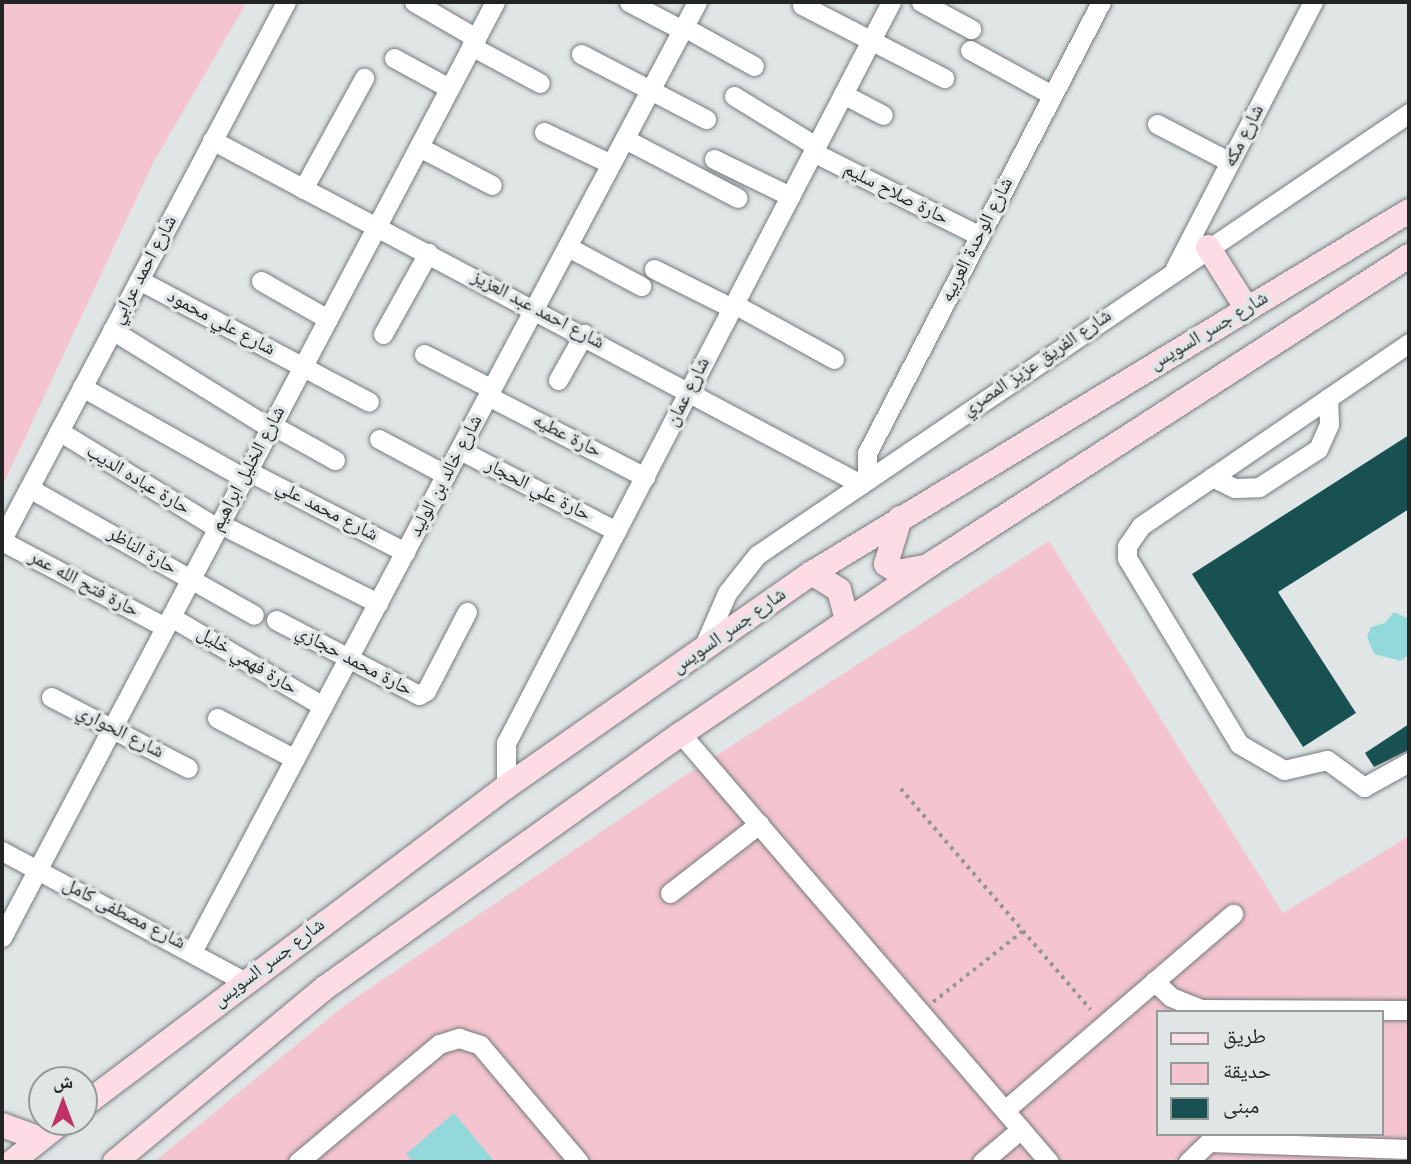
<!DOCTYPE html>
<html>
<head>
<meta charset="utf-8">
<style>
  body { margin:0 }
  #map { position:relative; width:1411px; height:1164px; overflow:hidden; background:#e0e6e6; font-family:"Varela Round","Noto Naskh Arabic",sans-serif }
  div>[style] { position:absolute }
  .green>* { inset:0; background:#f4c5d0 }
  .water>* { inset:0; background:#93d9db }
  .building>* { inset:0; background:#195051 }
  .path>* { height:3.5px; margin-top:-1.75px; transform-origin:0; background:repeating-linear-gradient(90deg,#929696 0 3.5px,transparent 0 8.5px) }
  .roads { filter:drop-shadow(0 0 2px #767b7c) drop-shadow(0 0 2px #767b7c) }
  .minor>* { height:19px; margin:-9.5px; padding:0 9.5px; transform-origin:9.5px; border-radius:9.5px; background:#fff }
  .major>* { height:24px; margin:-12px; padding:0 12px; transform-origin:12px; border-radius:12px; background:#fedce5 }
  span { translate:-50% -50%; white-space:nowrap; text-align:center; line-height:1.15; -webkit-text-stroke:7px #e0e6e6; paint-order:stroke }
  .street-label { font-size:19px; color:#232525 }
  .frame { position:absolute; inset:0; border:4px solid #232525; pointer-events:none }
  .legend { position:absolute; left:1156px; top:1010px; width:228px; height:126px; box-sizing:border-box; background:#e0e6e6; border:2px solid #949999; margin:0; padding:9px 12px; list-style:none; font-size:21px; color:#232525 }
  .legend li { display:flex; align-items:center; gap:14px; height:35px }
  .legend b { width:35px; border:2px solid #949999 }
  .north { position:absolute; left:28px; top:1066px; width:70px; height:70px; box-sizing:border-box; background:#e0e6e6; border:2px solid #949999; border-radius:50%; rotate:0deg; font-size:19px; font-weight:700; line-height:28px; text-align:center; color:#232525 }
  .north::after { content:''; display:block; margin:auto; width:24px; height:32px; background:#be3267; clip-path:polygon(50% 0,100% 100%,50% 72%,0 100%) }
</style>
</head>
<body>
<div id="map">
  <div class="green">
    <i style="clip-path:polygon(2px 2px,247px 2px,153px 163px,2px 487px)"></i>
    <i style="clip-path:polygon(evenodd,1049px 541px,1283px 913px,1409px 836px,1409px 1162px,154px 1162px,345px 1005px,675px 782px,1049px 541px,1157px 1012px,1381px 1012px,1381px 1134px,1157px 1134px,1157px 1012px)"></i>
  </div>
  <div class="water">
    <i style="clip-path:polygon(1394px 612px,1409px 619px,1409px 655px,1401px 661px,1374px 654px,1367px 637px,1371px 627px,1385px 623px)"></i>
    <i style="clip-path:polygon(454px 1113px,495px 1162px,413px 1162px,406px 1154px)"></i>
  </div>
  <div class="building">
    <i style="clip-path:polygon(1409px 435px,1409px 509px,1278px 592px,1356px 713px,1303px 747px,1192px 574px)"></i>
    <i style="clip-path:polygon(1409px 724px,1409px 750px,1374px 767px,1365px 753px)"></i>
  </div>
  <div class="path">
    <i style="left:901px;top:789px;width:291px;rotate:49.3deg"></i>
    <i style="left:933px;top:1002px;width:115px;rotate:-38.3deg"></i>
  </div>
  <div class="roads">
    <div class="minor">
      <i style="left:414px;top:2px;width:72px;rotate:30.1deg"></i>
      <i style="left:629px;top:2px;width:60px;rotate:27.8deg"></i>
      <i style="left:921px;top:2px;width:57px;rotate:28.4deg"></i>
      <i style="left:802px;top:5px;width:160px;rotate:27.2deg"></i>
      <i style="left:684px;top:27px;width:80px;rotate:29.1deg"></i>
      <i style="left:471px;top:46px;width:78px;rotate:28.2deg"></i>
      <i style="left:970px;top:50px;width:94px;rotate:28.8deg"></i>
      <i style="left:581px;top:54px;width:141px;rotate:27.5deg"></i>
      <i style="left:394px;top:58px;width:63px;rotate:28.6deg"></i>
      <i style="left:843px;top:94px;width:45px;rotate:27.7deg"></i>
      <i style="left:734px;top:96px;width:96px;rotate:31.4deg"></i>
      <i style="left:1157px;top:124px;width:82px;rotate:27.5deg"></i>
      <i style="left:544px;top:132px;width:74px;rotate:25.5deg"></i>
      <i style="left:625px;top:139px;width:127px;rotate:27.6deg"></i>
      <i style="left:212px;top:140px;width:735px;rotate:27.93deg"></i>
      <i style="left:419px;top:147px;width:82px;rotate:27.5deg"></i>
      <i style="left:813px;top:152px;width:187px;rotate:26.7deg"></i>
      <i style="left:714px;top:159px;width:85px;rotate:26deg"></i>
      <i style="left:303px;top:189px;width:127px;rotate:-61.2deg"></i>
      <i style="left:568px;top:247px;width:83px;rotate:28.1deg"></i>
      <i style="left:1175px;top:268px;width:300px;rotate:-62.6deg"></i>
      <i style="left:654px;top:269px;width:87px;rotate:26.6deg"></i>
      <i style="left:139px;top:280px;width:260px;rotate:27.9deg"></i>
      <i style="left:261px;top:281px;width:77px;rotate:29.6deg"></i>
      <i style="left:734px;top:304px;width:114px;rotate:28.8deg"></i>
      <i style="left:112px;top:330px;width:186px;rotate:31.8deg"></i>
      <i style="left:383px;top:334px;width:93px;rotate:-60.9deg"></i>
      <i style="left:1409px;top:343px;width:325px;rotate:145.7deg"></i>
      <i style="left:1141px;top:526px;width:24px;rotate:125deg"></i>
      <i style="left:1127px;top:546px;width:12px;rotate:90deg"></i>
      <i style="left:1127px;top:558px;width:217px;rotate:58.9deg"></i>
      <i style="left:1239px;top:744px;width:52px;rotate:30deg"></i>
      <i style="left:1284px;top:770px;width:44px;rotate:-13.1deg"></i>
      <i style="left:1327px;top:760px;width:46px;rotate:36.1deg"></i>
      <i style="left:1364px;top:787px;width:51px;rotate:-29.1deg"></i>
      <i style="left:424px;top:354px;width:76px;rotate:27.2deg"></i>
      <i style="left:558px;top:380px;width:53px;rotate:-60.5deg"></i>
      <i style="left:82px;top:387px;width:186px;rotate:29.3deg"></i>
      <i style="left:488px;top:396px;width:177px;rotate:27.3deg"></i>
      <i style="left:272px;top:425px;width:72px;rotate:29.1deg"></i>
      <i style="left:59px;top:431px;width:185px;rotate:31.5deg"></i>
      <i style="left:379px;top:439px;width:76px;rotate:28.2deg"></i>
      <i style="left:460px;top:450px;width:176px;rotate:27.4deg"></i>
      <i style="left:248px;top:471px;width:177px;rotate:27.3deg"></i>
      <i style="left:1212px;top:477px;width:25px;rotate:26deg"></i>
      <i style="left:1235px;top:488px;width:24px;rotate:-2deg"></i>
      <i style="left:1259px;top:487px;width:70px;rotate:-32.8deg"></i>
      <i style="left:1318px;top:449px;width:27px;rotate:-66deg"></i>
      <i style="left:1329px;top:424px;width:26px;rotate:-92deg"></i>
      <i style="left:867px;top:480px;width:27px;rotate:-90deg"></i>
      <i style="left:867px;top:453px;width:508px;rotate:-62.58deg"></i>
      <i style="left:29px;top:488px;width:258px;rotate:29.4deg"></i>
      <i style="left:220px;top:524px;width:177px;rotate:26.6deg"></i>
      <i style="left:2px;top:539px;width:607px;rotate:-62.13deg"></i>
      <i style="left:2px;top:541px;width:184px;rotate:27.8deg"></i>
      <i style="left:171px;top:617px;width:176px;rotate:30.4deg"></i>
      <i style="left:276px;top:620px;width:161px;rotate:27.7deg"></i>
      <i style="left:419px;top:695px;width:8px;rotate:-30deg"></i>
      <i style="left:426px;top:691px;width:89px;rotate:-62.6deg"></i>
      <i style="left:703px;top:648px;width:60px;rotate:-66.4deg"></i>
      <i style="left:727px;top:593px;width:48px;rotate:-51.7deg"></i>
      <i style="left:757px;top:555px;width:788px;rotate:-34.13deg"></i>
      <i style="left:51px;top:697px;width:154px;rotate:27.4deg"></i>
      <i style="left:217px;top:718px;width:88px;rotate:27.7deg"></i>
      <i style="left:681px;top:734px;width:564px;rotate:49.31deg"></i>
      <i style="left:506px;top:787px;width:44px;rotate:-90deg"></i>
      <i style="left:506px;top:743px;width:835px;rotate:-62.55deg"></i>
      <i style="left:2px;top:851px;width:274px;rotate:28.3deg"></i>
      <i style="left:670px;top:893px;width:113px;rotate:-37.8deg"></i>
      <i style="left:2px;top:937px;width:1057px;rotate:-62.2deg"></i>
      <i style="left:193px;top:950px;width:1074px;rotate:-62deg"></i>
      <i style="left:1154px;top:981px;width:23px;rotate:43deg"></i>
      <i style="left:1171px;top:997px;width:31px;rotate:22deg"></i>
      <i style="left:1200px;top:1009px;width:207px;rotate:0.3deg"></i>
      <i style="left:1005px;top:1110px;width:301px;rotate:-40.7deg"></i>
      <i style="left:298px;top:1162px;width:184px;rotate:-39.9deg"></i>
      <i style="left:439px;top:1044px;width:21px;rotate:-17deg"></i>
      <i style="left:459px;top:1038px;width:22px;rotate:18deg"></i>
      <i style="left:480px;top:1045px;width:153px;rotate:49.8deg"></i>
      <i style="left:982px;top:1162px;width:51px;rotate:-40.2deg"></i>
      <i style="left:1188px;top:1162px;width:29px;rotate:-44deg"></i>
      <i style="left:1209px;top:1142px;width:200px;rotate:2deg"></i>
    </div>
    <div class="major">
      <i style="left:1208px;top:247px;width:73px;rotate:57.8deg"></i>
      <i style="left:900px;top:518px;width:48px;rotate:106.9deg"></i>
      <i style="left:886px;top:564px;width:14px;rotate:34deg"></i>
      <i style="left:898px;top:572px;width:25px;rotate:-11deg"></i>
      <i style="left:812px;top:573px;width:32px;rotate:32deg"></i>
      <i style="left:839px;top:590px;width:31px;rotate:75deg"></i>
      <i style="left:84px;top:1105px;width:528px;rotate:-37deg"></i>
      <i style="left:506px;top:787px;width:373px;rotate:-35deg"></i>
      <i style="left:812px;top:573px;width:698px;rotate:-31.23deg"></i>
      <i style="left:2px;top:1125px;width:40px;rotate:20.2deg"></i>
      <i style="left:12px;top:1162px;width:64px;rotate:-38.7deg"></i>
      <i style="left:115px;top:1162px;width:274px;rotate:-39.7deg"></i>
      <i style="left:326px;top:987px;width:436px;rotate:-35.5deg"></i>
      <i style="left:681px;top:734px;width:302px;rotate:-34.2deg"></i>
      <i style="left:931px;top:564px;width:569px;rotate:-32.8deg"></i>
    </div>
  </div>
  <div class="street-label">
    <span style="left:1244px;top:136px;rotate:-63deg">شارع مكه</span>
    <span style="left:896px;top:194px;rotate:27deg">حارة صلاح سليم</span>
    <span style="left:977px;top:240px;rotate:-63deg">شارع الوحدة العربيه</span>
    <span style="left:144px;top:270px;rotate:-62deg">شارع احمد عرابي</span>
    <span style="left:538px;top:310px;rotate:28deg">شارع احمد عبد العزيز</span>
    <span style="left:221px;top:323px;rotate:28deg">شارع علي محمود</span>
    <span style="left:1209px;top:331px;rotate:-31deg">شارع جسر السويس</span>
    <span style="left:1037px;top:363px;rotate:-34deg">شارع الفريق عزيز المصري</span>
    <span style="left:688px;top:392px;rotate:-63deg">شارع عمان</span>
    <span style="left:567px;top:436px;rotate:27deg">حارة عطيه</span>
    <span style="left:248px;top:469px;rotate:-62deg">شارع الخليل ابراهيم</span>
    <span style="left:446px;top:476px;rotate:-62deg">شارع خالد بن الوليد</span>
    <span style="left:138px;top:480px;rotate:31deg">حارة عباده الديب</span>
    <span style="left:538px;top:490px;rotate:27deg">حارة علي الحجار</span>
    <span style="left:327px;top:511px;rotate:27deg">شارع محمد علي</span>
    <span style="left:142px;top:551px;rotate:30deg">حارة الناظر</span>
    <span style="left:84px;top:584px;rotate:28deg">حارة فتح الله عمر</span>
    <span style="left:729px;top:631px;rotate:-35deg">شارع جسر السويس</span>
    <span style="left:247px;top:661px;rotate:31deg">حارة فهمي خليل</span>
    <span style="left:354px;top:661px;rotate:28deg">حارة محمد حجازي</span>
    <span style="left:120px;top:732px;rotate:27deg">شارع الحواري</span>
    <span style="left:124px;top:914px;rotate:27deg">شارع مصطفى كامل</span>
    <span style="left:269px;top:963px;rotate:-37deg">شارع جسر السويس</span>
  </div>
  <div class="frame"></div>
  <ul class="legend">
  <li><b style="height:9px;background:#fedce5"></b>طريق</li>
  <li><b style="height:19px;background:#f4c5d0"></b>حديقة</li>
  <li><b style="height:19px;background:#195051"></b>مبنى</li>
  </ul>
  <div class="north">ش</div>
</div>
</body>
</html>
